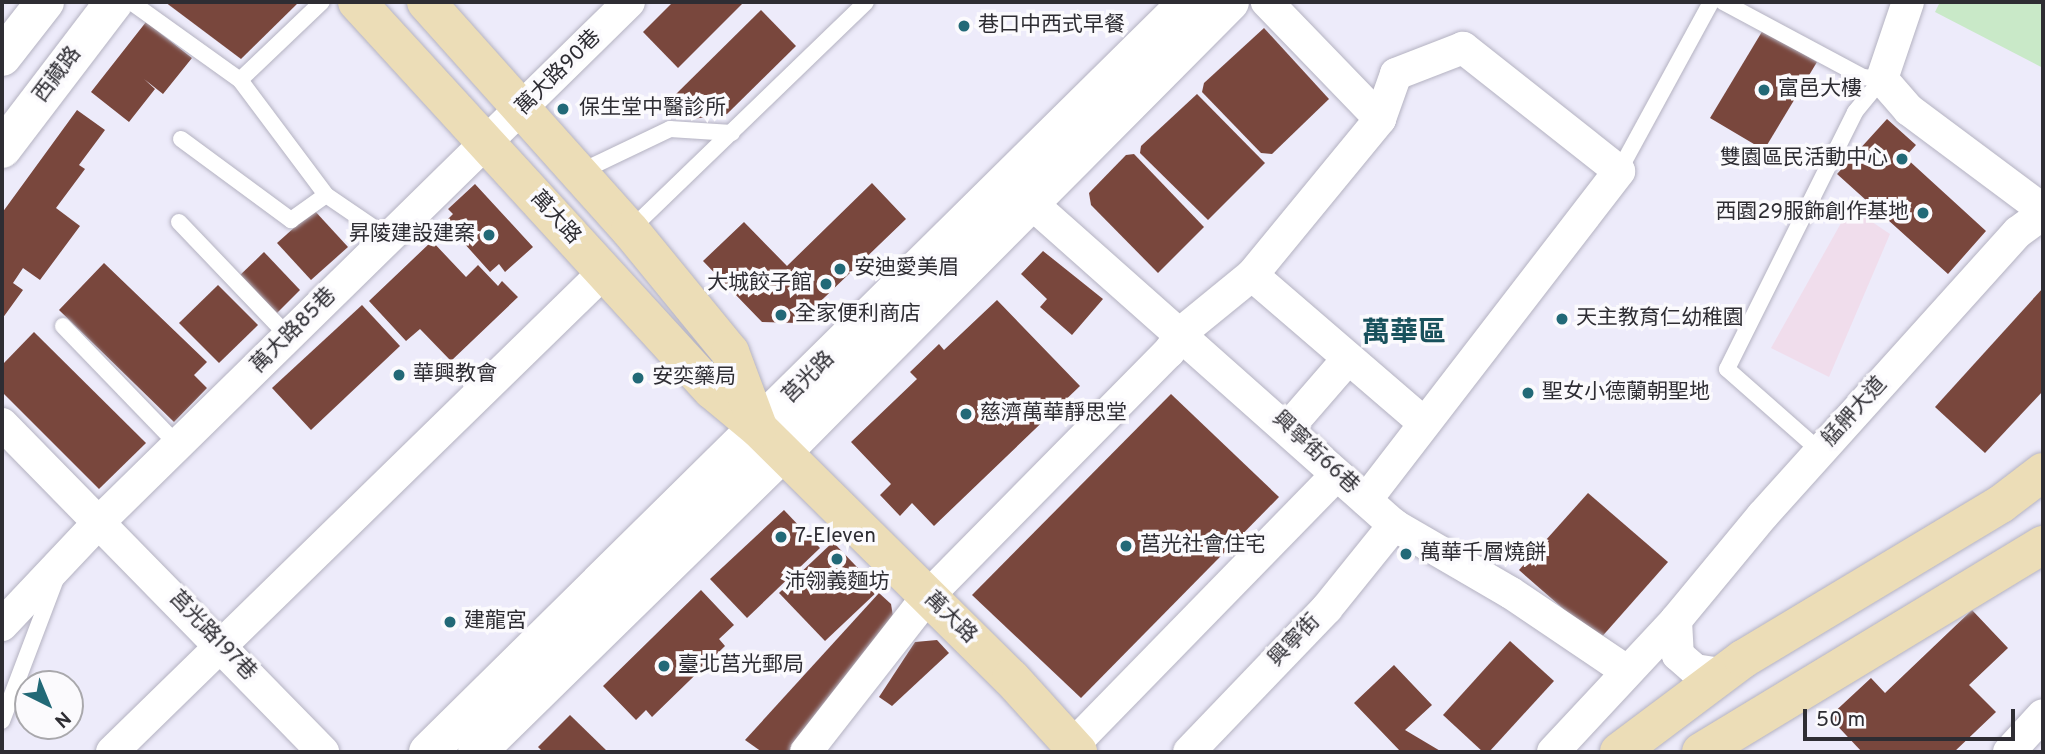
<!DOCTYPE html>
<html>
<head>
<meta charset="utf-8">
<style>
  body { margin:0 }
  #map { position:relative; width:2045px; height:754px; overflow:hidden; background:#edebfa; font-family:Overpass,"Noto Sans TC",sans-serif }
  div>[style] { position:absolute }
  .commercial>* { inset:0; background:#f0ddec }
  .green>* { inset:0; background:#c9e9c8 }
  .building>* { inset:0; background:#79473d }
  .roads { filter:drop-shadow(0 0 2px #b4b2c1) drop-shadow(0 0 2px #b4b2c1) }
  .service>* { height:16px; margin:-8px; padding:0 8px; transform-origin:8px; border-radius:8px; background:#fff }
  .minor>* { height:32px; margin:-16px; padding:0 16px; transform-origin:16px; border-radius:16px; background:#fff }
  .tertiary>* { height:38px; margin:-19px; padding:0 19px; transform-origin:19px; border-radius:19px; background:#fff }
  .secondary>* { height:38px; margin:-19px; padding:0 19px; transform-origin:19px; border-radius:19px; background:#ecddb7 }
  .dots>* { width:19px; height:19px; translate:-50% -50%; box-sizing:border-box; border:4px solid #fbfafd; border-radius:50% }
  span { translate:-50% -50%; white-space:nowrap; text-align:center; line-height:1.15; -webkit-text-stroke:7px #fbfafd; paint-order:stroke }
  .poi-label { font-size:21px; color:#2e2d33 }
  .left { translate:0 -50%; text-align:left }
  .right { translate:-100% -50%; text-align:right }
  .street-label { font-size:21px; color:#2e2d33 }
  .district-label { font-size:28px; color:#18515c; font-weight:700 }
  .frame { position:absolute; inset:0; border:4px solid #2e2d33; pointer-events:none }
  .north { position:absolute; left:14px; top:670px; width:70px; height:70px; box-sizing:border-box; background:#fbfafd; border:2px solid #a9a8ac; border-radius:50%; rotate:137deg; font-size:19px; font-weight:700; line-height:28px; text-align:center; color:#2e2d33 }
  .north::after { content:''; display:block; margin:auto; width:24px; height:32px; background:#226977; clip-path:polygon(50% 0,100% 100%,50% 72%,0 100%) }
  .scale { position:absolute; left:1803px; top:709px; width:212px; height:32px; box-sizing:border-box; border:4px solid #2e2d33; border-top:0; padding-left:9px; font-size:21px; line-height:24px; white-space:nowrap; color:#2e2d33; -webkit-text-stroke:5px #fbfafd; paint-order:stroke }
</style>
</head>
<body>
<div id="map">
  <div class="commercial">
    <i style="clip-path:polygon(1850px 207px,1890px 234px,1829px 377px,1771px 348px)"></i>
  </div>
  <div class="green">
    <i style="clip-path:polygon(1940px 2px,2042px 2px,2043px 68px,1935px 12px)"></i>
  </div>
  <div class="building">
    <i style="clip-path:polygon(165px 2px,299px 2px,241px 59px)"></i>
    <i style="clip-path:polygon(673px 2px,744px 2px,678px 68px,643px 32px)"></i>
    <i style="clip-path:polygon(761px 10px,796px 46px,727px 114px,693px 119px,672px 98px)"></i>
    <i style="clip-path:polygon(146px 22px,192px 58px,163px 94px,144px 79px,155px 89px,129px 122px,91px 92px)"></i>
    <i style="clip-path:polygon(1264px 28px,1329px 99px,1272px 154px,1261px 153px,1202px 92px,1204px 83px)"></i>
    <i style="clip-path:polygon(1763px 30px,1817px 62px,1764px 150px,1710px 118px)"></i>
    <i style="clip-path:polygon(1197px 94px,1265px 163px,1208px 220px,1140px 153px,1141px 146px)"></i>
    <i style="clip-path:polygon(77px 110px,105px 130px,79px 165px,85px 169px,56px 208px,80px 226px,40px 280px,23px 268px,13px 283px,23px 290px,2px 319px,2px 213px)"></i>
    <i style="clip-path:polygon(1887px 119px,1916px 145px,1905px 157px,1986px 231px,1948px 274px,1837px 174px)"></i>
    <i style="clip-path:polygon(1134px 154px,1204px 227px,1158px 273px,1091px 205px,1089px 193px,1126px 155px)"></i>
    <i style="clip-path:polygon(872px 183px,906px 219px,798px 323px,762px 322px,703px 261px,744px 222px,787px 266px)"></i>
    <i style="clip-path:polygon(475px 184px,533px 247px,505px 272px,499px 264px,490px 272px,445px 222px,453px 214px,448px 209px)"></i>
    <i style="clip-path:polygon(314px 210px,348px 247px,311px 280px,277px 243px)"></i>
    <i style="clip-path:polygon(432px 241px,466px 277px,478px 265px,498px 286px,502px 281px,518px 297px,451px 361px,420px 329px,406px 341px,369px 301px)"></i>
    <i style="clip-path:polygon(1043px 251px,1103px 299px,1072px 335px,1040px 307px,1047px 299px,1021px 274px)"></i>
    <i style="clip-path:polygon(264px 252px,300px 290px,274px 316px,237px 278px)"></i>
    <i style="clip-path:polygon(104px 263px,207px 362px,194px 375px,207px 388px,174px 422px,59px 310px)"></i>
    <i style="clip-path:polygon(218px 285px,258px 325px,219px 363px,179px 323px)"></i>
    <i style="clip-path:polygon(2043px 288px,2043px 391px,1985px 453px,1935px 407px)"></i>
    <i style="clip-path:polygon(997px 300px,1080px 386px,934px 526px,912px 503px,900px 516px,880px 495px,891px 484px,851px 442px,917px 379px,910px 372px,939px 344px,944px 350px)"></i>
    <i style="clip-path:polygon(362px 305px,400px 346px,311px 430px,272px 388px)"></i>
    <i style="clip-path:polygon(34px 332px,146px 443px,99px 489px,2px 392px,2px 365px)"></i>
    <i style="clip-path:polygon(1171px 394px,1279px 497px,1081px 698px,972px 595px)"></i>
    <i style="clip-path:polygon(1588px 493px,1668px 562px,1599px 640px,1519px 570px)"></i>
    <i style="clip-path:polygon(784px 510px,820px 548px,747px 618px,710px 579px)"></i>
    <i style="clip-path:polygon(833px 542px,879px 590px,825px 641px,779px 593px)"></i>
    <i style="clip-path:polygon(701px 590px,734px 625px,719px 639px,725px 646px,652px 717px,646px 710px,636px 720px,603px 686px)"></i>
    <i style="clip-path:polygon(879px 593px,891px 604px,895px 628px,798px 752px,762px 752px,745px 740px)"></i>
    <i style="clip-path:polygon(1972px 610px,2008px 648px,1969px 685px,1996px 712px,1954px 752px,1862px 752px,1829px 717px,1871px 678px,1885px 693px)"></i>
    <i style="clip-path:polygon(937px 640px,949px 653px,892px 706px,879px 697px,915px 642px)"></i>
    <i style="clip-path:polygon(1510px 641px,1554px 681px,1489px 752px,1483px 752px,1443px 715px)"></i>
    <i style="clip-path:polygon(1394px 665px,1432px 705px,1405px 730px,1442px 752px,1401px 752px,1354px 703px)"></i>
    <i style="clip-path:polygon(570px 715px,608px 752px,543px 752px,538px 747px)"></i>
  </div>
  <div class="roads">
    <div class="service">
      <i style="left:131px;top:2px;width:134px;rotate:35.6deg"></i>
      <i style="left:240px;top:80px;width:144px;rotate:53.2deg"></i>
      <i style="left:326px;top:195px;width:76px;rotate:34.3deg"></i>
      <i style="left:1723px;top:2px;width:159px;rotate:28.2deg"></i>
      <i style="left:1863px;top:77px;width:19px;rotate:6deg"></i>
      <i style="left:240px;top:80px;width:113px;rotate:-43.6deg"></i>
      <i style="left:181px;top:139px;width:137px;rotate:36.4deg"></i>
      <i style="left:291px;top:220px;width:43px;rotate:-35.5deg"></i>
      <i style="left:1619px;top:171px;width:192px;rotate:-61.4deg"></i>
      <i style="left:578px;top:173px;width:102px;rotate:-25.6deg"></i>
      <i style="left:670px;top:129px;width:62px;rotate:3.7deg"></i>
      <i style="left:179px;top:222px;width:158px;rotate:46.3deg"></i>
      <i style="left:630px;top:230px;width:328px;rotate:-44deg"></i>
      <i style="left:63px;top:326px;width:165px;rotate:46deg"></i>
      <i style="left:1820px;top:451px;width:124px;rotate:-138.6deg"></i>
      <i style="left:1727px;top:369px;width:287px;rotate:-63.5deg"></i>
      <i style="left:1855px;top:112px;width:43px;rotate:-50.7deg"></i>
      <i style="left:2px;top:721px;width:152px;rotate:-69.2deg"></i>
    </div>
    <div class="minor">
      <i style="left:1908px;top:2px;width:81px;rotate:108.7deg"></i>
      <i style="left:1882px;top:79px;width:41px;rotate:48.9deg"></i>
      <i style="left:1909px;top:110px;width:167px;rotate:36.7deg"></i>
      <i style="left:1029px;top:201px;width:488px;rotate:41.6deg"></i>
      <i style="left:1394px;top:525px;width:135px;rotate:30.2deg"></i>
      <i style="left:1511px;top:593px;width:138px;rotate:34deg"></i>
      <i style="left:1252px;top:275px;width:227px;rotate:40.7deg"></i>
      <i style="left:2px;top:424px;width:459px;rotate:45.6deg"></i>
      <i style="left:1288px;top:428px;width:89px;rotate:-49.1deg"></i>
      <i style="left:1366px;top:500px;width:415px;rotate:-52.4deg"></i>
      <i style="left:1619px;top:171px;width:199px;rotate:-141.7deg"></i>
      <i style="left:1463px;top:48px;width:72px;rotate:158.8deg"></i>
      <i style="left:1396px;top:74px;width:48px;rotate:109.6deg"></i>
      <i style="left:1676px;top:620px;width:35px;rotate:87deg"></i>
      <i style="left:1678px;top:655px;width:23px;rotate:41deg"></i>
      <i style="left:1695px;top:670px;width:26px;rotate:9deg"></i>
      <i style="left:2px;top:625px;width:143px;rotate:-46.7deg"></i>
      <i style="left:100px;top:521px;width:741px;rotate:-44.45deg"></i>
      <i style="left:1072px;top:746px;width:378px;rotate:-45.7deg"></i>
      <i style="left:112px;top:752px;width:687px;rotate:-44.29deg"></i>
      <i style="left:806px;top:752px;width:198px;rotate:-52deg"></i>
      <i style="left:928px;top:596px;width:343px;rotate:-45.4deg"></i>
      <i style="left:1169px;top:352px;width:24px;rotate:-57deg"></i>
      <i style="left:1182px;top:332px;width:90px;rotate:-39.2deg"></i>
      <i style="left:1252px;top:275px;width:202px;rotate:-50.6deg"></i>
      <i style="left:1380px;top:119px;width:163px;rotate:-134deg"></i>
      <i style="left:1189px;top:752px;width:199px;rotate:-46.2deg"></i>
      <i style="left:1327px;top:608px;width:107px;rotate:-51.1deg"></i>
      <i style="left:1553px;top:752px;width:180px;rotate:-47deg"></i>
      <i style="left:1676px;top:620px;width:136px;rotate:-50.4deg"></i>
      <i style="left:1763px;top:515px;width:381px;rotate:-48deg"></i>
      <i style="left:2018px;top:232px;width:31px;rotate:-36deg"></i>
      <i style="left:2009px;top:752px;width:50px;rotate:-47.4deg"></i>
    </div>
    <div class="tertiary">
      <i style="left:2px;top:57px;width:70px;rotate:-52deg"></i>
      <i style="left:2px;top:149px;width:185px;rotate:-52.7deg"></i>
      <i style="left:428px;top:752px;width:1068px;rotate:-44.62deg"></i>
      <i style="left:477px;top:752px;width:426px;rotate:-44.4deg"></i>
      <i style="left:781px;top:454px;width:637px;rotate:-45.19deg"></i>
    </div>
    <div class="secondary">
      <i style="left:357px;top:2px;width:526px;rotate:47.54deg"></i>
      <i style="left:712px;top:390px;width:61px;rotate:39.7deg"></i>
      <i style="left:759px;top:429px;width:354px;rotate:44.7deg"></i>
      <i style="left:1011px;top:678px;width:100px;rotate:47.8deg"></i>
      <i style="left:426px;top:2px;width:306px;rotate:48.2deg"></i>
      <i style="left:630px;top:230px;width:158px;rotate:50.7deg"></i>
      <i style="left:730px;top:352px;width:80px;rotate:69.5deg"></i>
      <i style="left:1619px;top:752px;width:155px;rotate:-36.9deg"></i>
      <i style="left:1743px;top:659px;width:301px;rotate:-31deg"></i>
      <i style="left:2001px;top:504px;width:53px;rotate:-37.3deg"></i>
      <i style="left:1701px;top:752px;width:400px;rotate:-31.2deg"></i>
    </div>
  </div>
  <div class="dots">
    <i style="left:964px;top:26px;background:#226977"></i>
    <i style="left:1764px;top:90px;background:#226977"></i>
    <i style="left:563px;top:109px;background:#226977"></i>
    <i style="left:1902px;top:159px;background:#226977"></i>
    <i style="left:1923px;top:213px;background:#226977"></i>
    <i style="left:489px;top:235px;background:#226977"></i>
    <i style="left:840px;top:269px;background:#226977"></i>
    <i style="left:826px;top:284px;background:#226977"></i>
    <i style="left:781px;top:315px;background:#226977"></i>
    <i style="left:1562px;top:319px;background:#226977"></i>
    <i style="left:399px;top:375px;background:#226977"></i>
    <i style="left:638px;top:378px;background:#226977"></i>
    <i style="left:1528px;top:393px;background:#226977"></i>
    <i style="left:966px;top:414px;background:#226977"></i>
    <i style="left:781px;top:537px;background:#226977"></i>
    <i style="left:1126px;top:546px;background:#226977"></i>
    <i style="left:1406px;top:554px;background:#226977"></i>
    <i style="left:837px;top:559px;background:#226977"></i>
    <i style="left:450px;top:622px;background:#226977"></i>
    <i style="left:664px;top:666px;background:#226977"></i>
  </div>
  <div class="poi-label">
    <span class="left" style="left:978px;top:26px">巷口中西式早餐</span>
    <span class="left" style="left:1778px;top:90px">富邑大樓</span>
    <span class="left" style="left:579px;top:109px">保生堂中醫診所</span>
    <span class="right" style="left:1888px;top:159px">雙園區民活動中心</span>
    <span class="right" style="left:1909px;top:213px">西園29服飾創作基地</span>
    <span class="right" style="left:475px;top:235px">昇陵建設建案</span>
    <span class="left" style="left:854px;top:269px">安迪愛美眉</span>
    <span class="right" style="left:812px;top:284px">大城餃子館</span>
    <span class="left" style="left:795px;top:315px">全家便利商店</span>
    <span class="left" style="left:1576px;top:319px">天主教育仁幼稚園</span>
    <span class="left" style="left:413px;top:375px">華興教會</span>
    <span class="left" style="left:652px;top:378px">安奕藥局</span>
    <span class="left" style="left:1542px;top:393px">聖女小德蘭朝聖地</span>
    <span class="left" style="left:980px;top:414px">慈濟萬華靜思堂</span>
    <span class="left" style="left:795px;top:537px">7-Eleven</span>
    <span class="left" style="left:1140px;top:546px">莒光社會住宅</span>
    <span class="left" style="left:1420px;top:554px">萬華千層燒餅</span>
    <span style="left:837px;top:583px">沛翎義麵坊</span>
    <span class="left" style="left:464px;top:622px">建龍宮</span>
    <span class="left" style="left:678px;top:666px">臺北莒光郵局</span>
  </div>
  <div class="street-label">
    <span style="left:559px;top:73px;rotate:-45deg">萬大路90巷</span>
    <span style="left:58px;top:75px;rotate:-53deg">西藏路</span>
    <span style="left:555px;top:218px;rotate:48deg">萬大路</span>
    <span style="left:294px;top:331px;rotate:-45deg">萬大路85巷</span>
    <span style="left:809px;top:378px;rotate:-45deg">莒光路</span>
    <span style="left:1855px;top:412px;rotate:-48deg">艋舺大道</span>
    <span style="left:1315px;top:453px;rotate:43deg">興寧街66巷</span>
    <span style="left:950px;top:618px;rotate:44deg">萬大路</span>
    <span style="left:212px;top:636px;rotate:46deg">莒光路197巷</span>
    <span style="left:1295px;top:641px;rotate:-46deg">興寧街</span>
  </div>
  <div class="district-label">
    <span style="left:1404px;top:334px">萬華區</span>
  </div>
  <div class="frame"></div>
  <div class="north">N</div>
  <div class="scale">50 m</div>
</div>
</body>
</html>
